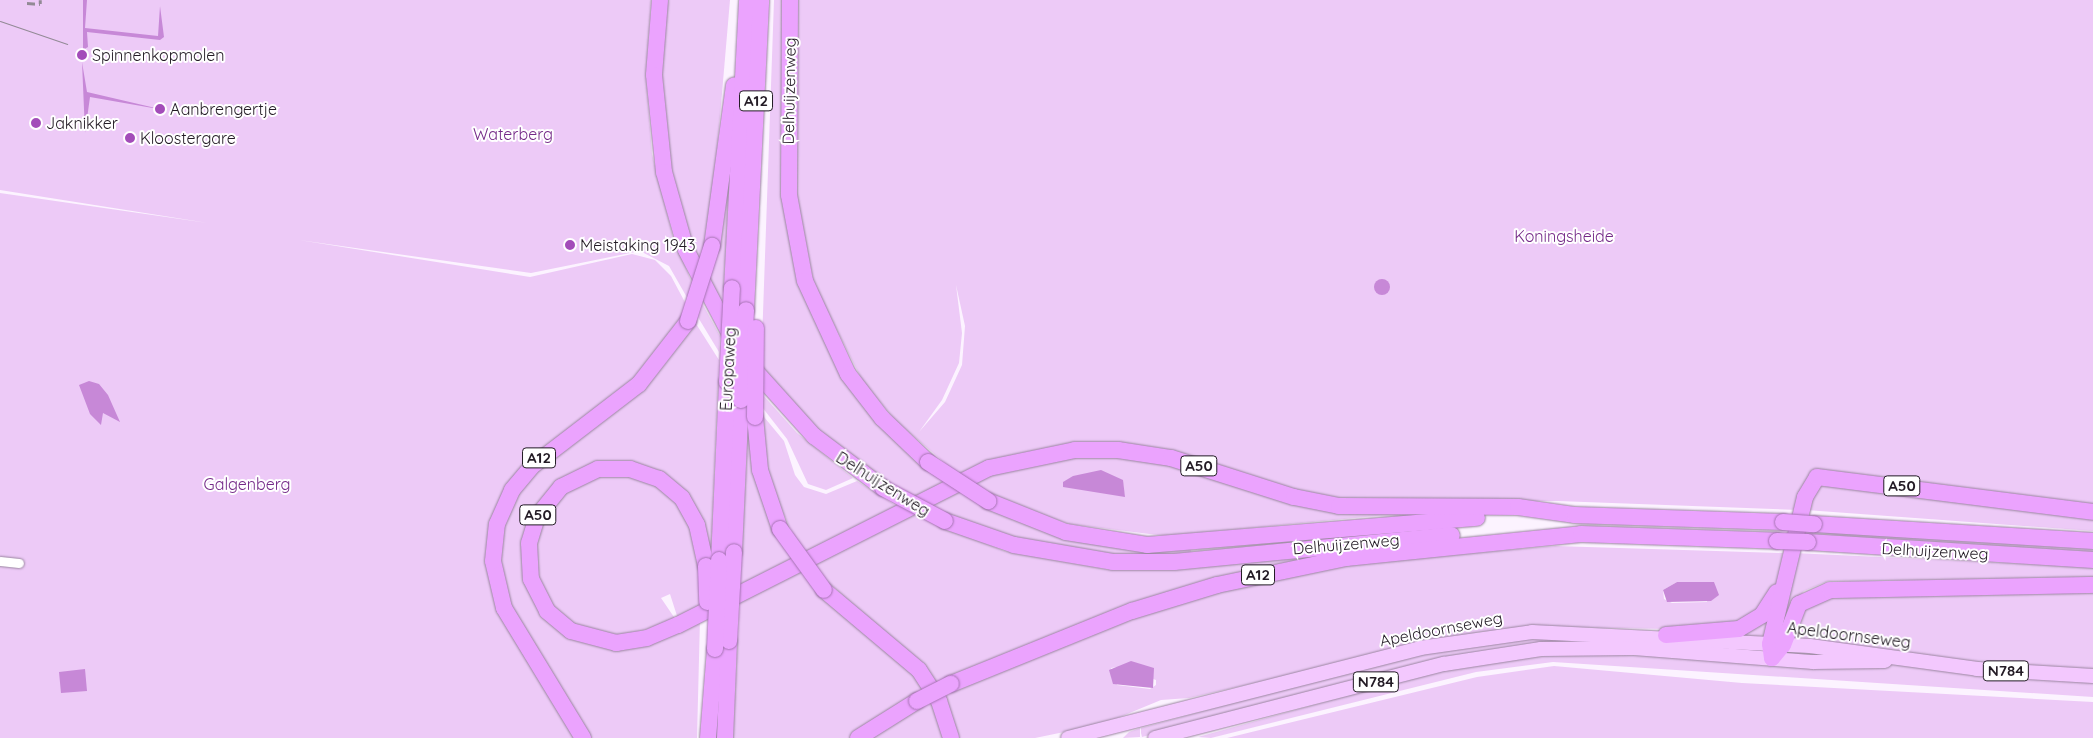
<!DOCTYPE html>
<html>
<head>
<meta charset="utf-8">
<style>
  body { margin:0 }
  #map { position:relative; width:2093px; height:738px; overflow:hidden; background:#fcf3ff; font-family:Quicksand,sans-serif }
  div>[style] { position:absolute }
  .green>* { inset:0; background:#edcaf7 }
  .water>* { inset:0; background:#c788d7 }
  .round { border-radius:50% }
  .roads { filter:drop-shadow(0 0 1px #9a85a0) drop-shadow(0 0 1px #9a85a0) }
  .street>* { height:9px; margin:-4.5px; padding:0 4.5px; transform-origin:4.5px; border-radius:4.5px; background:#fff }
  .primary>* { height:14px; margin:-7px; padding:0 7px; transform-origin:7px; border-radius:7px; background:#f3c8fe }
  .highway>* { height:16px; margin:-8px; padding:0 8px; transform-origin:8px; border-radius:8px; background:#eba3fe }
  .tram>* { height:1px; margin:-0.5px; padding:0 0.5px; transform-origin:0.5px; border-radius:0.5px; background:#928a95 }
  .rail>* { height:2.5px; margin-top:-1.25px; transform-origin:0; background:repeating-linear-gradient(90deg,#928a95 0 8px,transparent 0 12px) }
  .bridges { filter:drop-shadow(0 0 1px #a573b2) drop-shadow(0 0 1px #a573b2) }
  .highway-bridge>* { height:16px; margin:-8px; padding:0 8px; transform-origin:8px; border-radius:8px; background:#eba3fe }
  .dots>* { width:14px; height:14px; translate:-50% -50%; box-sizing:border-box; border:2px solid #fff; border-radius:50% }
  span { translate:-50% -50%; white-space:nowrap; text-align:center; line-height:1.15; -webkit-text-stroke:4px #fff; paint-order:stroke }
  .shield-label span { padding:1px 4px; background:#fff; border:1px solid; border-radius:4px; -webkit-text-stroke-width:0 }
  .shield-label { font-size:15px; color:#231b25; font-weight:700 }
  .poi-label { font-size:16px; color:#231b25 }
  .left { translate:0 -50%; text-align:left }
  .street-label { font-size:16px; color:#231b25 }
  .park-label { font-size:16px; color:#752a88 }
</style>
</head>
<body>
<div id="map">
  <div class="green">
    <i style="clip-path:polygon(0 0,651px 0,646px 76px,652px 154px,673px 237px,694px 288px,689px 301px,669px 266px,640px 251px,531px 273px,299px 240px,530px 277px,632px 254px,655px 260px,671px 276px,687px 306px,682px 316px,649px 366px,528px 461px,488px 562px,576px 738px,0 738px,0 193px,208px 223px,0 190px)"></i>
    <i style="clip-path:polygon(665px 0,730px 0,713px 198px,700px 268px,674px 194px,660px 103px)"></i>
    <i style="clip-path:polygon(774px 0,784px 0,783px 200px,794px 265px,831px 356px,945px 482px,913px 499px,835px 447px,761px 370px)"></i>
    <i style="clip-path:polygon(evenodd,798px 0,2093px 0,2093px 507px,1820px 471px,1799px 510px,1558px 501px,1339px 501px,1135px 447px,960px 476px,896px 421px,862px 380px,814px 284px,797px 196px,798px 0,956px 285px,965px 326px,962px 365px,945px 402px,919px 432px,942px 400px,959px 363px,962px 333px,956px 285px)"></i>
    <i style="clip-path:polygon(729px 173px,726px 243px,722px 311px,708px 283px)"></i>
    <i style="clip-path:polygon(702px 303px,720px 336px,719px 352px,696px 314px)"></i>
    <i style="clip-path:polygon(693px 319px,719px 360px,711px 551px,697px 514px,625px 464px,544px 498px,528px 584px,588px 643px,700px 619px,697px 738px,591px 738px,528px 639px,501px 584px,498px 541px,524px 481px,592px 426px)"></i>
    <i style="clip-path:polygon(762px 394px,797px 433px,853px 478px,826px 490px,808px 484px,787px 439px,762px 407px)"></i>
    <i style="clip-path:polygon(760px 412px,784px 441px,795px 475px,804px 487px,826px 494px,857px 481px,898px 507px,803px 555px,770px 485px)"></i>
    <i style="clip-path:polygon(749px 419px,793px 560px,740px 588px)"></i>
    <i style="clip-path:polygon(1065px 456px,1152px 459px,1274px 496px,1418px 512px,1166px 536px,1069px 524px,1008px 502px,970px 481px)"></i>
    <i style="clip-path:polygon(618px 473px,663px 488px,685px 513px,699px 553px,700px 608px,678px 619px,670px 594px,661px 598px,676px 620px,621px 637px,586px 631px,558px 614px,540px 588px,533px 552px,549px 507px,582px 480px)"></i>
    <i style="clip-path:polygon(1817px 484px,2093px 517px,2093px 531px,1806px 510px)"></i>
    <i style="clip-path:polygon(954px 489px,995px 512px,1190px 549px,1193px 555px,1138px 558px,1022px 542px,923px 504px)"></i>
    <i style="clip-path:polygon(907px 512px,1004px 551px,1110px 570px,1177px 570px,1357px 550px,1255px 573px,937px 686px,809px 563px)"></i>
    <i style="clip-path:polygon(1812px 532px,2093px 546px,2093px 552px,1844px 536px)"></i>
    <i style="clip-path:polygon(evenodd,1555px 546px,1783px 553px,1776px 589px,1750px 620px,1670px 629px,1549px 627px,1479px 632px,1189px 698px,1161px 700px,1103px 724px,1035px 738px,957px 738px,943px 697px,1065px 641px,1219px 590px,1348px 564px,1555px 546px,1677px 582px,1711px 582px,1707px 602px,1672px 603px,1664px 599px,1663px 590px,1677px 582px,1555px 546px,1117px 667px,1156px 680px,1156px 685px,1150px 689px,1117px 685px,1111px 668px,1117px 667px)"></i>
    <i style="clip-path:polygon(1794px 553px,2093px 567px,2093px 578px,1828px 581px,1804px 591px,1784px 614px)"></i>
    <i style="clip-path:polygon(799px 568px,891px 650px,928px 690px,852px 738px,733px 738px,740px 598px)"></i>
    <i style="clip-path:polygon(2093px 592px,2093px 672px,2004px 666px,1804px 640px,1798px 631px,1805px 610px,1830px 597px)"></i>
    <i style="clip-path:polygon(1768px 614px,1767px 641px,1692px 635px)"></i>
    <i style="clip-path:polygon(1573px 636px,1591px 643px,1286px 699px,1142px 737px,1141px 733px,1141px 728px,1388px 661px,1481px 642px)"></i>
    <i style="clip-path:polygon(1571px 653px,1908px 665px,2093px 681px,2093px 697px,1553px 662px,1476px 672px,1211px 738px,1198px 737px,1455px 666px)"></i>
    <i style="clip-path:polygon(1554px 666px,1742px 683px,2093px 702px,2093px 738px,1227px 738px,1477px 677px)"></i>
    <i style="clip-path:polygon(934px 702px,946px 738px,868px 738px,916px 710px)"></i>
    <i style="clip-path:polygon(1140px 728px,1140px 737px,1123px 738px,1129px 732px)"></i>
  </div>
  <div class="water">
    <i style="clip-path:polygon(83px 0,87px 0,85px 28px,158px 36px,160px 6px,164px 37px,160px 40px,87px 32px,88px 47px,83px 50px)"></i>
    <i style="clip-path:polygon(82px 62px,87px 92px,164px 110px,90px 97px,85px 133px)"></i>
    <i class="round" style="left:1374px;top:279px;width:16px;height:16px"></i>
    <i style="clip-path:polygon(89px 381px,99px 384px,108px 395px,120px 422px,103px 413px,101px 425px,90px 414px,79px 385px)"></i>
    <i style="clip-path:polygon(1101px 470px,1123px 480px,1125px 497px,1063px 487px,1063px 482px,1073px 476px)"></i>
    <i style="clip-path:polygon(1677px 582px,1714px 582px,1719px 595px,1711px 601px,1667px 602px,1663px 590px)"></i>
    <i style="clip-path:polygon(1131px 661px,1154px 668px,1153px 688px,1113px 684px,1109px 670px)"></i>
    <i style="clip-path:polygon(85px 669px,87px 691px,61px 693px,59px 672px)"></i>
  </div>
  <div class="roads">
    <div class="street">
      <i style="left:0;top:561px;width:19px;rotate:6deg"></i>
    </div>
    <div class="primary">
      <i style="left:1068px;top:738px;width:363px;rotate:-14.3deg"></i>
      <i style="left:1420px;top:648px;width:113px;rotate:-8.1deg"></i>
      <i style="left:1532px;top:632px;width:278px;rotate:2.9deg"></i>
      <i style="left:1810px;top:646px;width:169px;rotate:7.8deg"></i>
      <i style="left:1977px;top:669px;width:116px;rotate:3.5deg"></i>
      <i style="left:1155px;top:738px;width:298px;rotate:-14.4deg"></i>
      <i style="left:1444px;top:664px;width:98px;rotate:-8.8deg"></i>
      <i style="left:1541px;top:649px;width:93px;rotate:-0.6deg"></i>
      <i style="left:1634px;top:648px;width:180px;rotate:4.5deg"></i>
      <i style="left:1813px;top:662px;width:72px;rotate:-0.8deg"></i>
    </div>
    <div class="highway">
      <i style="left:660px;top:0;width:75px;rotate:94.6deg"></i>
      <i style="left:654px;top:75px;width:98px;rotate:84.1deg"></i>
      <i style="left:664px;top:172px;width:81px;rotate:74.2deg"></i>
      <i style="left:686px;top:250px;width:102px;rotate:62.4deg"></i>
      <i style="left:790px;top:0;width:195px;rotate:90.3deg"></i>
      <i style="left:789px;top:195px;width:87px;rotate:79.5deg"></i>
      <i style="left:805px;top:281px;width:102px;rotate:65.2deg"></i>
      <i style="left:848px;top:374px;width:56px;rotate:52.3deg"></i>
      <i style="left:882px;top:418px;width:64px;rotate:43.7deg"></i>
      <i style="left:712px;top:246px;width:162px;rotate:-82.2deg"></i>
      <i style="left:732px;top:288px;width:288px;rotate:-87deg"></i>
      <i style="left:746px;top:310px;width:310px;rotate:-87.2deg"></i>
      <i style="left:750px;top:365px;width:96px;rotate:48deg"></i>
      <i style="left:814px;top:436px;width:86px;rotate:37deg"></i>
      <i style="left:755px;top:417px;width:53px;rotate:84.6deg"></i>
      <i style="left:760px;top:470px;width:62px;rotate:71.3deg"></i>
      <i style="left:988px;top:501px;width:84px;rotate:21.7deg"></i>
      <i style="left:1066px;top:532px;width:82px;rotate:9.1deg"></i>
      <i style="left:1147px;top:545px;width:331px;rotate:-4.7deg"></i>
      <i style="left:945px;top:521px;width:73px;rotate:19.2deg"></i>
      <i style="left:1014px;top:545px;width:100px;rotate:9.7deg"></i>
      <i style="left:1113px;top:562px;width:61px"></i>
      <i style="left:1174px;top:562px;width:279px;rotate:-5.5deg"></i>
      <i style="left:1814px;top:524px;width:280px;rotate:3.5deg"></i>
      <i style="left:1808px;top:542px;width:286px;rotate:3.6deg"></i>
      <i style="left:734px;top:552px;width:152px;rotate:-87.4deg"></i>
      <i style="left:719px;top:560px;width:178px;rotate:-87.4deg"></i>
      <i style="left:706px;top:566px;width:42px;rotate:-102.4deg"></i>
      <i style="left:697px;top:525px;width:31px;rotate:-119deg"></i>
      <i style="left:682px;top:498px;width:30px;rotate:-140deg"></i>
      <i style="left:659px;top:479px;width:31px;rotate:-161deg"></i>
      <i style="left:630px;top:469px;width:32px;rotate:180deg"></i>
      <i style="left:598px;top:469px;width:41px;rotate:154.1deg"></i>
      <i style="left:561px;top:487px;width:38px;rotate:129deg"></i>
      <i style="left:537px;top:517px;width:27px;rotate:107deg"></i>
      <i style="left:529px;top:543px;width:36px;rotate:87deg"></i>
      <i style="left:531px;top:579px;width:36px;rotate:63deg"></i>
      <i style="left:547px;top:611px;width:31px;rotate:40deg"></i>
      <i style="left:571px;top:631px;width:47px;rotate:14.9deg"></i>
      <i style="left:616px;top:643px;width:31px;rotate:-9deg"></i>
      <i style="left:647px;top:638px;width:34px;rotate:-23deg"></i>
      <i style="left:678px;top:625px;width:348px;rotate:-26.8deg"></i>
      <i style="left:989px;top:468px;width:88px;rotate:-11.8deg"></i>
      <i style="left:1075px;top:450px;width:43px"></i>
      <i style="left:1118px;top:450px;width:54px;rotate:8.6deg"></i>
      <i style="left:1171px;top:458px;width:129px;rotate:17.6deg"></i>
      <i style="left:1294px;top:497px;width:46px;rotate:11.3deg"></i>
      <i style="left:1339px;top:506px;width:179px;rotate:0.3deg"></i>
      <i style="left:1518px;top:507px;width:58px;rotate:8deg"></i>
      <i style="left:1575px;top:515px;width:208px;rotate:1.9deg"></i>
      <i style="left:824px;top:590px;width:124px;rotate:40.1deg"></i>
      <i style="left:919px;top:670px;width:37px;rotate:57deg"></i>
      <i style="left:939px;top:701px;width:39px;rotate:72deg"></i>
      <i style="left:1666px;top:635px;width:73px;rotate:-4.7deg"></i>
      <i style="left:1739px;top:629px;width:27px;rotate:-31deg"></i>
      <i style="left:1762px;top:615px;width:27px;rotate:-57deg"></i>
      <i style="left:1772px;top:658px;width:14px;rotate:-98deg"></i>
      <i style="left:1770px;top:644px;width:151px;rotate:-76.6deg"></i>
      <i style="left:1805px;top:497px;width:23px;rotate:-59deg"></i>
      <i style="left:1817px;top:477px;width:278px;rotate:7.2deg"></i>
      <i style="left:1772px;top:658px;width:17px;rotate:-50deg"></i>
      <i style="left:1783px;top:645px;width:44px;rotate:-68.7deg"></i>
      <i style="left:1799px;top:604px;width:34px;rotate:-24deg"></i>
      <i style="left:1830px;top:590px;width:263px;rotate:-1.1deg"></i>
      <i style="left:951px;top:684px;width:195px;rotate:-22deg"></i>
      <i style="left:1132px;top:611px;width:89px;rotate:-17deg"></i>
      <i style="left:1217px;top:585px;width:132px;rotate:-11.8deg"></i>
      <i style="left:1346px;top:558px;width:236px;rotate:-5.8deg"></i>
      <i style="left:1581px;top:534px;width:196px;rotate:2deg"></i>
      <i style="left:583px;top:738px;width:152px;rotate:-121.3deg"></i>
      <i style="left:504px;top:608px;width:48px;rotate:-103.2deg"></i>
      <i style="left:493px;top:561px;width:37px;rotate:-84deg"></i>
      <i style="left:497px;top:524px;width:37px;rotate:-66deg"></i>
      <i style="left:512px;top:490px;width:30px;rotate:-50deg"></i>
      <i style="left:531px;top:467px;width:136px;rotate:-37.5deg"></i>
      <i style="left:639px;top:384px;width:80px;rotate:-52.1deg"></i>
      <i style="left:708px;top:738px;width:89px;rotate:-85.5deg"></i>
      <i style="left:725px;top:738px;width:97px;rotate:-87.6deg"></i>
      <i style="left:858px;top:738px;width:70px;rotate:-32.1deg"></i>
    </div>
  </div>
  <div class="tram">
    <i style="left:0;top:21px;width:71px;rotate:18.9deg"></i>
  </div>
  <div class="rail">
    <i style="left:27px;top:3px;width:13px;rotate:4deg"></i>
    <i style="left:40px;top:4px;width:4px;rotate:-90deg"></i>
  </div>
  <div class="bridges">
    <div class="highway-bridge">
      <i style="left:688px;top:321px;width:79px;rotate:-72.3deg"></i>
      <i style="left:727px;top:382px;width:94px;rotate:-87deg"></i>
      <i style="left:741px;top:400px;width:90px;rotate:-86.8deg"></i>
      <i style="left:755px;top:417px;width:89px;rotate:-89.4deg"></i>
      <i style="left:928px;top:462px;width:72px;rotate:33deg"></i>
      <i style="left:883px;top:488px;width:70px;rotate:28deg"></i>
      <i style="left:1783px;top:522px;width:31px;rotate:4deg"></i>
      <i style="left:780px;top:529px;width:75px;rotate:54.2deg"></i>
      <i style="left:1777px;top:541px;width:31px;rotate:2deg"></i>
      <i style="left:706px;top:566px;width:36px;rotate:88deg"></i>
      <i style="left:729px;top:641px;width:89px;rotate:-86.8deg"></i>
      <i style="left:715px;top:649px;width:89px;rotate:-87.4deg"></i>
      <i style="left:917px;top:701px;width:38px;rotate:-27deg"></i>
    </div>
  </div>
  <div class="dots">
    <i style="left:82px;top:55px;background:#a34cb9"></i>
    <i style="left:160px;top:109px;background:#a34cb9"></i>
    <i style="left:36px;top:123px;background:#a34cb9"></i>
    <i style="left:130px;top:138px;background:#a34cb9"></i>
    <i style="left:570px;top:245px;background:#a34cb9"></i>
  </div>
  <div class="shield-label">
    <span style="left:756px;top:101px">A12</span>
    <span style="left:539px;top:458px">A12</span>
    <span style="left:1199px;top:466px">A50</span>
    <span style="left:1902px;top:486px">A50</span>
    <span style="left:538px;top:515px">A50</span>
    <span style="left:1258px;top:575px">A12</span>
    <span style="left:2006px;top:671px">N784</span>
    <span style="left:1376px;top:682px">N784</span>
  </div>
  <div class="poi-label">
    <span class="left" style="left:92px;top:55px">Spinnenkopmolen</span>
    <span class="left" style="left:170px;top:109px">Aanbrengertje</span>
    <span class="left" style="left:46px;top:123px">Jaknikker</span>
    <span class="left" style="left:140px;top:138px">Kloostergare</span>
    <span class="left" style="left:580px;top:245px">Meistaking 1943</span>
  </div>
  <div class="street-label">
    <span style="left:789px;top:91px;rotate:-89deg">Delhuijzenweg</span>
    <span style="left:728px;top:369px;rotate:-87deg">Europaweg</span>
    <span style="left:883px;top:484px;rotate:32deg">Delhuijzenweg</span>
    <span style="left:1346px;top:544px;rotate:-5deg">Delhuijzenweg</span>
    <span style="left:1935px;top:551px;rotate:3deg">Delhuijzenweg</span>
    <span style="left:1441px;top:629px;rotate:-11deg">Apeldoornseweg</span>
    <span style="left:1849px;top:635px;rotate:7deg">Apeldoornseweg</span>
  </div>
  <div class="park-label">
    <span style="left:513px;top:134px">Waterberg</span>
    <span style="left:1564px;top:236px">Koningsheide</span>
    <span style="left:247px;top:484px">Galgenberg</span>
  </div>
</div>
</body>
</html>
